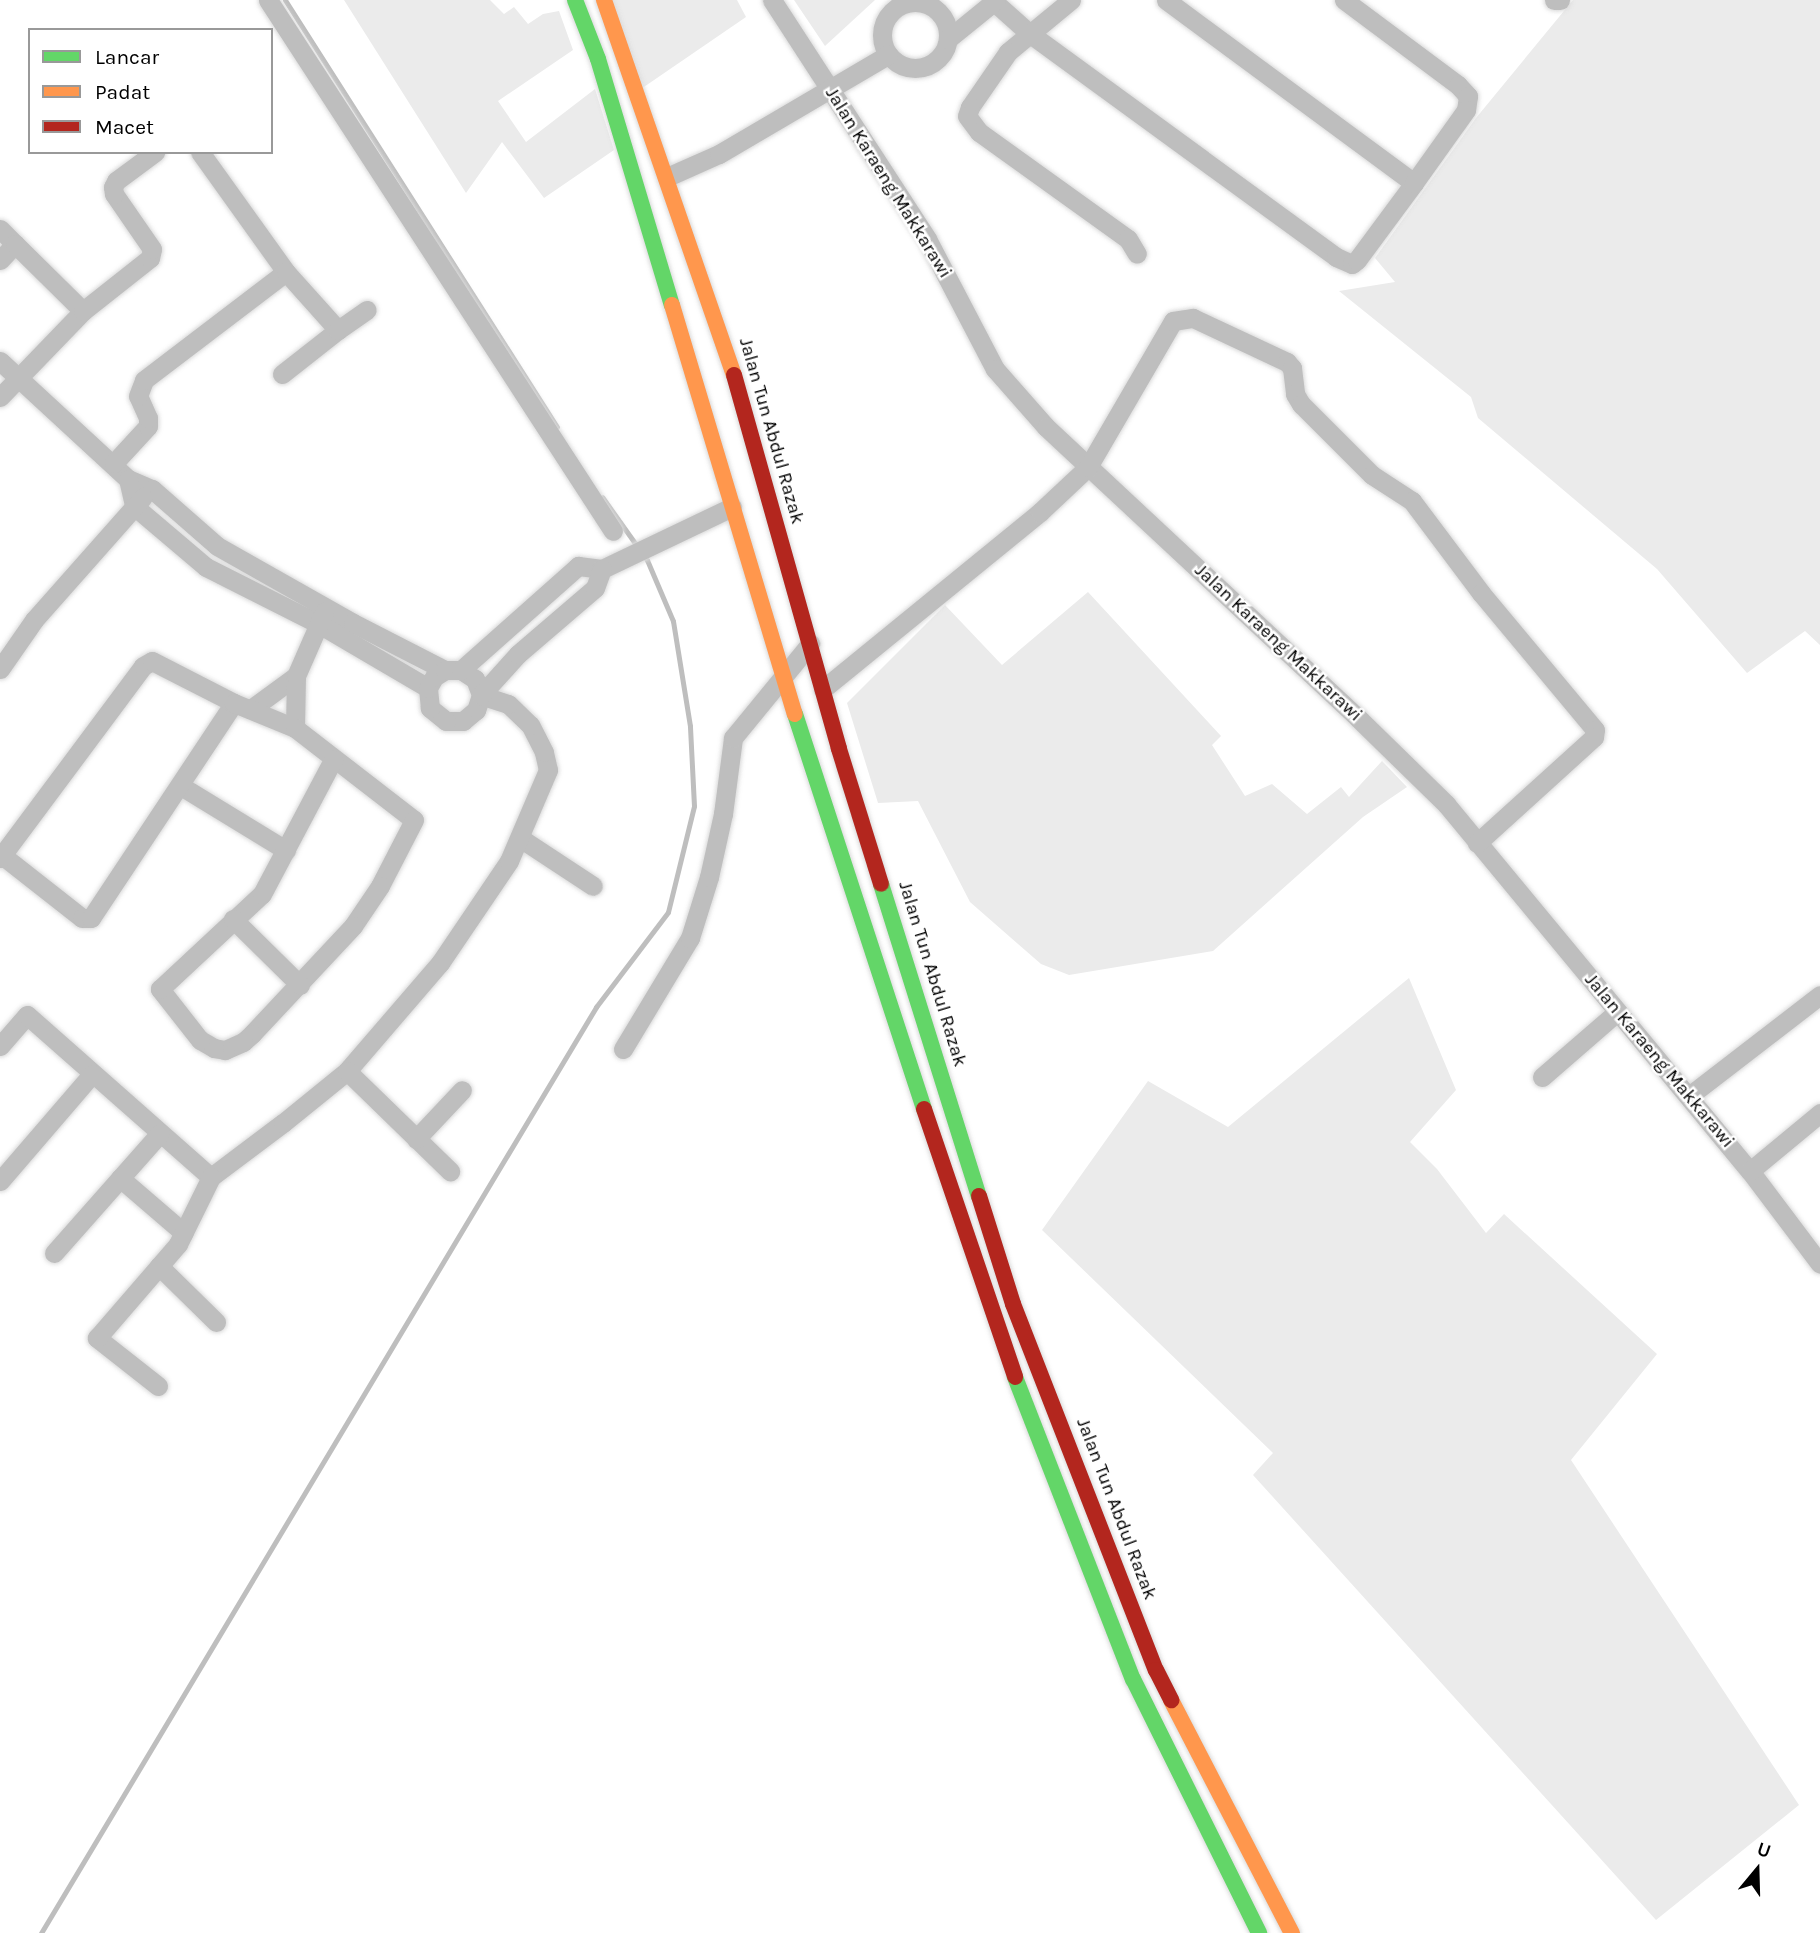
<!DOCTYPE html>
<html>
<head>
<meta charset="utf-8">
<style>
  body { margin:0 }
  #map { position:relative; width:1820px; height:1933px; overflow:hidden; background:#fff; font-family:Karla,sans-serif }
  div>[style] { position:absolute }
  .green>* { inset:0; background:#ebebeb }
  .stream>* { height:5px; margin:-2.5px; padding:0 2.5px; transform-origin:2.5px; border-radius:2.5px; background:#bebebe }
  .roads { filter:drop-shadow(0 0 2px #dbdbdb) drop-shadow(0 0 2px #dbdbdb) }
  .street>* { height:19px; margin:-9.5px; padding:0 9.5px; transform-origin:9.5px; border-radius:9.5px; background:#bebebe }
  .street>.ring { margin:-9.5px; padding:0; box-sizing:content-box; background:none; border:19px solid #bebebe; border-radius:50% }
  .fast>* { height:16px; margin:-8px; padding:0 8px; transform-origin:8px; border-radius:8px; background:#63d668 }
  .slow>* { height:16px; margin:-8px; padding:0 8px; transform-origin:8px; border-radius:8px; background:#ff974d }
  .jam>* { height:16px; margin:-8px; padding:0 8px; transform-origin:8px; border-radius:8px; background:#b3261e }
  span { translate:-50% -50%; white-space:nowrap; text-align:center; line-height:1.15; -webkit-text-stroke:5px #fff; paint-order:stroke }
  .street-label { font-size:19px; color:#000 }
  .legend { position:absolute; left:28px; top:28px; width:245px; height:126px; box-sizing:border-box; background:#fff; border:2px solid #999; margin:0; padding:9px 12px; list-style:none; font-size:21px; color:#000 }
  .legend li { display:flex; align-items:center; gap:14px; height:35px }
  .legend b { width:35px; border:2px solid #999 }
  .north { position:absolute; left:1722px; top:1835px; width:70px; height:70px; -webkit-text-stroke:5px #fff; paint-order:stroke; rotate:19deg; font-size:19px; font-weight:700; line-height:28px; text-align:center; color:#000 }
  .north::after { content:''; display:block; margin:auto; width:24px; height:32px; background:#000; clip-path:polygon(50% 0,100% 100%,50% 72%,0 100%) }
</style>
</head>
<body>
<div id="map">
  <div class="green">
    <i style="clip-path:polygon(344px 0,490px 0,504px 14px,514px 7px,528px 24px,543px 14px,559px 11px,573px 50px,498px 101px,526px 142px,595px 89px,614px 150px,544px 198px,502px 142px,466px 193px)"></i>
    <i style="clip-path:polygon(603px 0,737px 0,746px 17px,638px 91px)"></i>
    <i style="clip-path:polygon(794px 0,875px 0,825px 46px)"></i>
    <i style="clip-path:polygon(1573px 0,1820px 0,1820px 645px,1805px 631px,1747px 673px,1657px 569px,1478px 418px,1471px 397px,1339px 291px,1395px 282px,1375px 258px,1476px 118px)"></i>
    <i style="clip-path:polygon(1088px 592px,1221px 736px,1212px 745px,1245px 796px,1272px 784px,1307px 814px,1341px 787px,1349px 797px,1382px 761px,1407px 787px,1363px 817px,1213px 951px,1069px 975px,1041px 964px,970px 902px,918px 801px,878px 803px,847px 703px,945px 605px,1002px 665px)"></i>
    <i style="clip-path:polygon(1409px 978px,1456px 1090px,1410px 1142px,1437px 1169px,1486px 1233px,1504px 1214px,1657px 1354px,1571px 1460px,1799px 1805px,1656px 1920px,1253px 1475px,1273px 1453px,1042px 1230px,1148px 1081px,1228px 1127px)"></i>
  </div>
  <div class="stream">
    <i style="left:285px;top:0;width:506px;rotate:57.5deg"></i>
    <i style="left:41px;top:1933px;width:1080px;rotate:-59.06deg"></i>
    <i style="left:596px;top:1007px;width:119px;rotate:-52.8deg"></i>
    <i style="left:668px;top:912px;width:109px;rotate:-76.2deg"></i>
    <i style="left:694px;top:806px;width:80px;rotate:-92.9deg"></i>
    <i style="left:690px;top:726px;width:106px;rotate:-99.2deg"></i>
    <i style="left:673px;top:621px;width:66px;rotate:-113.1deg"></i>
    <i style="left:647px;top:560px;width:77px;rotate:-125.5deg"></i>
  </div>
  <div class="roads">
    <div class="street">
      <i style="left:268px;top:0;width:633px;rotate:56.99deg"></i>
      <i style="left:772px;top:0;width:285px;rotate:57deg"></i>
      <i style="left:927px;top:239px;width:147px;rotate:62.4deg"></i>
      <i style="left:995px;top:369px;width:77px;rotate:48.7deg"></i>
      <i style="left:1046px;top:427px;width:428px;rotate:43deg"></i>
      <i style="left:1359px;top:719px;width:122px;rotate:44.3deg"></i>
      <i style="left:1446px;top:804px;width:477px;rotate:50.4deg"></i>
      <i style="left:1750px;top:1171px;width:116px;rotate:53deg"></i>
      <i style="left:992px;top:0;width:50px;rotate:41.7deg"></i>
      <i style="left:1029px;top:33px;width:380px;rotate:36.1deg"></i>
      <i style="left:1336px;top:257px;width:17px;rotate:24deg"></i>
      <i style="left:1352px;top:264px;width:6px;rotate:-39deg"></i>
      <i style="left:1357px;top:260px;width:96px;rotate:-53.5deg"></i>
      <i style="left:1414px;top:183px;width:308px;rotate:-143.6deg"></i>
      <i style="left:1071px;top:0;width:82px;rotate:140.5deg"></i>
      <i style="left:1008px;top:52px;width:67px;rotate:124.6deg"></i>
      <i style="left:970px;top:107px;width:9px;rotate:108deg"></i>
      <i style="left:967px;top:116px;width:20px;rotate:53deg"></i>
      <i style="left:979px;top:132px;width:183px;rotate:35.7deg"></i>
      <i style="left:1128px;top:239px;width:17px;rotate:59deg"></i>
      <i style="left:1344px;top:0;width:142px;rotate:36.7deg"></i>
      <i style="left:1458px;top:85px;width:15px;rotate:48deg"></i>
      <i style="left:1468px;top:96px;width:14px;rotate:98deg"></i>
      <i style="left:1466px;top:110px;width:90px;rotate:125.5deg"></i>
      <i style="left:1554px;top:0;width:6px"></i>
      <i class="ring" style="left:882px;top:2px;width:47px;height:47px"></i>
      <i style="left:948px;top:39px;width:62px;rotate:-39.1deg"></i>
      <i style="left:200px;top:152px;width:148px;rotate:54.4deg"></i>
      <i style="left:667px;top:177px;width:57px;rotate:-23.9deg"></i>
      <i style="left:719px;top:154px;width:196px;rotate:-30.4deg"></i>
      <i style="left:0;top:229px;width:21px;rotate:45deg"></i>
      <i style="left:15px;top:244px;width:22px;rotate:133deg"></i>
      <i style="left:15px;top:244px;width:95px;rotate:44.6deg"></i>
      <i style="left:0;top:361px;width:174px;rotate:42.7deg"></i>
      <i style="left:128px;top:479px;width:26px;rotate:23deg"></i>
      <i style="left:152px;top:489px;width:86px;rotate:41.2deg"></i>
      <i style="left:217px;top:546px;width:156px;rotate:29.5deg"></i>
      <i style="left:353px;top:623px;width:103px;rotate:27.1deg"></i>
      <i style="left:282px;top:374px;width:71px;rotate:-38.2deg"></i>
      <i style="left:0;top:397px;width:120px;rotate:-46deg"></i>
      <i style="left:83px;top:311px;width:85px;rotate:-38.3deg"></i>
      <i style="left:150px;top:258px;width:9px;rotate:-77deg"></i>
      <i style="left:152px;top:249px;width:67px;rotate:-124.6deg"></i>
      <i style="left:114px;top:194px;width:7px;rotate:-98deg"></i>
      <i style="left:113px;top:187px;width:7px;rotate:-63deg"></i>
      <i style="left:116px;top:181px;width:49px;rotate:-36.6deg"></i>
      <i style="left:114px;top:463px;width:50px;rotate:-47.4deg"></i>
      <i style="left:148px;top:426px;width:8px;rotate:-90deg"></i>
      <i style="left:148px;top:418px;width:24px;rotate:-114deg"></i>
      <i style="left:138px;top:396px;width:17px;rotate:-69deg"></i>
      <i style="left:144px;top:380px;width:178px;rotate:-37.3deg"></i>
      <i style="left:286px;top:272px;width:78px;rotate:48.1deg"></i>
      <i style="left:338px;top:330px;width:35px;rotate:-35deg"></i>
      <i style="left:128px;top:479px;width:28px;rotate:77deg"></i>
      <i style="left:134px;top:506px;width:94px;rotate:40.3deg"></i>
      <i style="left:206px;top:567px;width:127px;rotate:26.8deg"></i>
      <i style="left:319px;top:624px;width:126px;rotate:30.4deg"></i>
      <i style="left:0;top:669px;width:60px;rotate:-55.2deg"></i>
      <i style="left:34px;top:620px;width:164px;rotate:-48.5deg"></i>
      <i style="left:461px;top:670px;width:17px;rotate:33deg"></i>
      <i style="left:475px;top:679px;width:17px;rotate:69deg"></i>
      <i style="left:481px;top:695px;width:16px;rotate:108deg"></i>
      <i style="left:476px;top:710px;width:17px;rotate:140deg"></i>
      <i style="left:463px;top:721px;width:17px;rotate:180deg"></i>
      <i style="left:446px;top:721px;width:21px;rotate:-141deg"></i>
      <i style="left:430px;top:708px;width:20px;rotate:-96deg"></i>
      <i style="left:428px;top:688px;width:13px;rotate:-61deg"></i>
      <i style="left:434px;top:677px;width:13px;rotate:-32deg"></i>
      <i style="left:445px;top:670px;width:16px"></i>
      <i style="left:461px;top:670px;width:157px;rotate:-41.6deg"></i>
      <i style="left:578px;top:566px;width:24px;rotate:7deg"></i>
      <i style="left:602px;top:569px;width:144px;rotate:-25.5deg"></i>
      <i style="left:823px;top:689px;width:280px;rotate:-39.2deg"></i>
      <i style="left:1040px;top:512px;width:66px;rotate:-43.2deg"></i>
      <i style="left:1088px;top:467px;width:169px;rotate:-59.8deg"></i>
      <i style="left:1173px;top:321px;width:20px;rotate:-9deg"></i>
      <i style="left:1193px;top:318px;width:104px;rotate:25.1deg"></i>
      <i style="left:1287px;top:362px;width:8px;rotate:50deg"></i>
      <i style="left:1292px;top:368px;width:26px;rotate:83deg"></i>
      <i style="left:1295px;top:394px;width:12px;rotate:59deg"></i>
      <i style="left:1301px;top:404px;width:100px;rotate:45deg"></i>
      <i style="left:1372px;top:475px;width:48px;rotate:33deg"></i>
      <i style="left:1412px;top:501px;width:115px;rotate:53.1deg"></i>
      <i style="left:1481px;top:593px;width:178px;rotate:50.2deg"></i>
      <i style="left:1595px;top:730px;width:7px;rotate:98deg"></i>
      <i style="left:1594px;top:737px;width:158px;rotate:137.8deg"></i>
      <i style="left:251px;top:709px;width:56px;rotate:-36.3deg"></i>
      <i style="left:295px;top:728px;width:52px;rotate:-88.9deg"></i>
      <i style="left:296px;top:676px;width:70px;rotate:-66.4deg"></i>
      <i style="left:181px;top:786px;width:123px;rotate:31.4deg"></i>
      <i style="left:520px;top:838px;width:87px;rotate:33.3deg"></i>
      <i style="left:3px;top:856px;width:100px;rotate:38.1deg"></i>
      <i style="left:82px;top:918px;width:9px"></i>
      <i style="left:91px;top:918px;width:258px;rotate:-56.4deg"></i>
      <i style="left:0;top:858px;width:239px;rotate:-53.3deg"></i>
      <i style="left:143px;top:666px;width:10px;rotate:-29deg"></i>
      <i style="left:152px;top:661px;width:92px;rotate:27.1deg"></i>
      <i style="left:234px;top:703px;width:66px;rotate:22.3deg"></i>
      <i style="left:295px;top:728px;width:150px;rotate:37.7deg"></i>
      <i style="left:414px;top:820px;width:74px;rotate:117.3deg"></i>
      <i style="left:380px;top:886px;width:48px;rotate:124deg"></i>
      <i style="left:353px;top:926px;width:148px;rotate:133.1deg"></i>
      <i style="left:252px;top:1034px;width:12px;rotate:138deg"></i>
      <i style="left:243px;top:1042px;width:20px;rotate:156deg"></i>
      <i style="left:225px;top:1050px;width:11px;rotate:-170deg"></i>
      <i style="left:214px;top:1048px;width:16px;rotate:-150deg"></i>
      <i style="left:200px;top:1040px;width:65px;rotate:-128.1deg"></i>
      <i style="left:160px;top:989px;width:139px;rotate:-43deg"></i>
      <i style="left:262px;top:894px;width:152px;rotate:-62.1deg"></i>
      <i style="left:233px;top:919px;width:94px;rotate:44.6deg"></i>
      <i style="left:0;top:1046px;width:41px;rotate:-48.9deg"></i>
      <i style="left:27px;top:1015px;width:245px;rotate:41.4deg"></i>
      <i style="left:211px;top:1177px;width:90px;rotate:-36.9deg"></i>
      <i style="left:283px;top:1123px;width:82px;rotate:-39.1deg"></i>
      <i style="left:347px;top:1071px;width:143px;rotate:-49.3deg"></i>
      <i style="left:440px;top:963px;width:123px;rotate:-55.9deg"></i>
      <i style="left:509px;top:861px;width:99px;rotate:-66.8deg"></i>
      <i style="left:548px;top:770px;width:18px;rotate:-103deg"></i>
      <i style="left:544px;top:752px;width:30px;rotate:-117deg"></i>
      <i style="left:530px;top:725px;width:30px;rotate:-136deg"></i>
      <i style="left:508px;top:704px;width:28px;rotate:-162deg"></i>
      <i style="left:481px;top:695px;width:55px;rotate:-47.9deg"></i>
      <i style="left:518px;top:654px;width:101px;rotate:-40.6deg"></i>
      <i style="left:595px;top:588px;width:20px;rotate:-70deg"></i>
      <i style="left:623px;top:1049px;width:130px;rotate:-58.9deg"></i>
      <i style="left:690px;top:938px;width:64px;rotate:-72.7deg"></i>
      <i style="left:709px;top:877px;width:65px;rotate:-77.5deg"></i>
      <i style="left:723px;top:814px;width:77px;rotate:-82.5deg"></i>
      <i style="left:733px;top:738px;width:122px;rotate:-50.7deg"></i>
      <i style="left:347px;top:1071px;width:144px;rotate:44.2deg"></i>
      <i style="left:1542px;top:1077px;width:99px;rotate:-40.9deg"></i>
      <i style="left:1689px;top:1096px;width:165px;rotate:-37.6deg"></i>
      <i style="left:416px;top:1139px;width:67px;rotate:-46.8deg"></i>
      <i style="left:1750px;top:1171px;width:91px;rotate:-39.6deg"></i>
      <i style="left:120px;top:1178px;width:84px;rotate:40.7deg"></i>
      <i style="left:0;top:1181px;width:141px;rotate:-49.3deg"></i>
      <i style="left:54px;top:1253px;width:160px;rotate:-48.5deg"></i>
      <i style="left:159px;top:1266px;width:80px;rotate:44.5deg"></i>
      <i style="left:158px;top:1386px;width:78px;rotate:-141.8deg"></i>
      <i style="left:97px;top:1338px;width:124px;rotate:-49.2deg"></i>
      <i style="left:178px;top:1244px;width:75px;rotate:-63.8deg"></i>
    </div>
    <div class="fast">
      <i style="left:575px;top:0;width:63px;rotate:68.7deg"></i>
      <i style="left:598px;top:59px;width:257px;rotate:73.3deg"></i>
      <i style="left:795px;top:714px;width:416px;rotate:71.9deg"></i>
      <i style="left:881px;top:884px;width:327px;rotate:72.6deg"></i>
      <i style="left:1015px;top:1377px;width:324px;rotate:68.7deg"></i>
      <i style="left:1133px;top:1679px;width:284px;rotate:63.6deg"></i>
    </div>
    <div class="slow">
      <i style="left:604px;top:0;width:397px;rotate:70.9deg"></i>
      <i style="left:672px;top:305px;width:427px;rotate:73.3deg"></i>
      <i style="left:1171px;top:1700px;width:263px;rotate:62.6deg"></i>
    </div>
    <div class="jam">
      <i style="left:734px;top:375px;width:388px;rotate:74.3deg"></i>
      <i style="left:839px;top:749px;width:141px;rotate:72.7deg"></i>
      <i style="left:924px;top:1109px;width:283px;rotate:71.2deg"></i>
      <i style="left:979px;top:1196px;width:113px;rotate:72.5deg"></i>
      <i style="left:1013px;top:1304px;width:393px;rotate:68.7deg"></i>
      <i style="left:1156px;top:1670px;width:34px;rotate:63deg"></i>
    </div>
  </div>
  <div class="street-label">
    <span style="left:888px;top:183px;rotate:58deg">Jalan Karaeng Makkarawi</span>
    <span style="left:771px;top:431px;rotate:74deg">Jalan Tun Abdul Razak</span>
    <span style="left:1278px;top:643px;rotate:43deg">Jalan Karaeng Makkarawi</span>
    <span style="left:932px;top:974px;rotate:73deg">Jalan Tun Abdul Razak</span>
    <span style="left:1659px;top:1061px;rotate:50deg">Jalan Karaeng Makkarawi</span>
    <span style="left:1116px;top:1509px;rotate:69deg">Jalan Tun Abdul Razak</span>
  </div>
  <ul class="legend">
  <li><b style="height:9px;background:#63d668"></b>Lancar</li>
  <li><b style="height:9px;background:#ff974d"></b>Padat</li>
  <li><b style="height:9px;background:#b3261e"></b>Macet</li>
  </ul>
  <div class="north">U</div>
</div>
</body>
</html>
